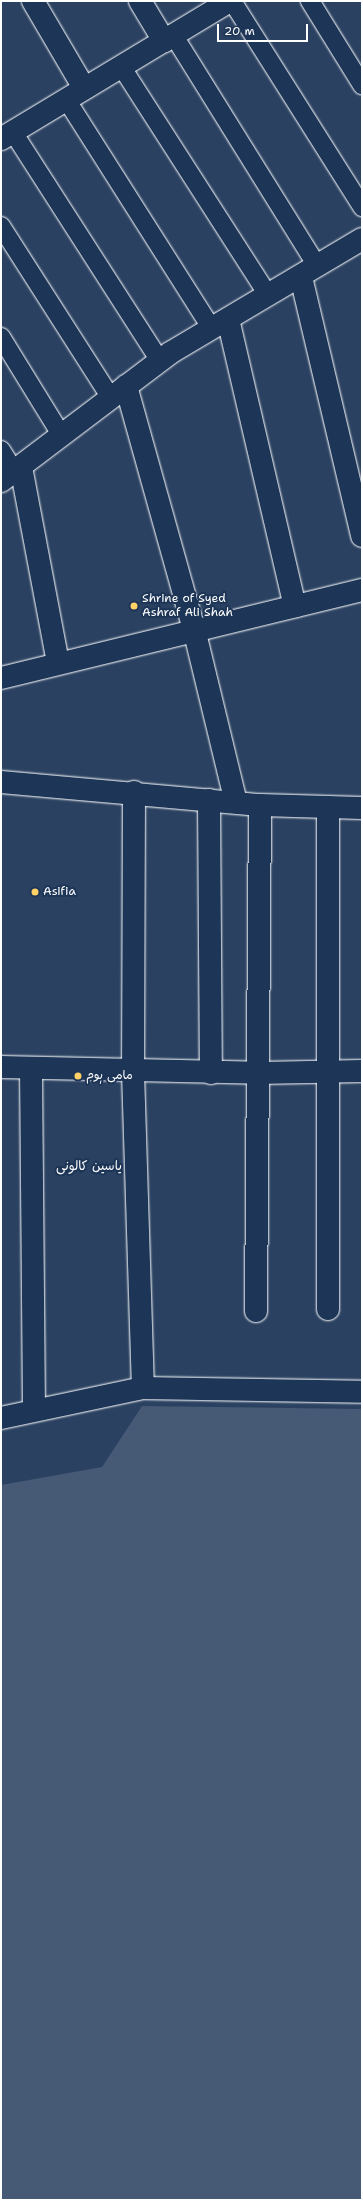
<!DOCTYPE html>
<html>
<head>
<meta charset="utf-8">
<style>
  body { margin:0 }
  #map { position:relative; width:363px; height:2201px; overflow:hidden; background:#2a4161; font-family:"Shantell Sans","Playpen Sans Arabic",sans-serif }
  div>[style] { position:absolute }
  .green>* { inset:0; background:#465975 }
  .roads { filter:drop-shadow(0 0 1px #fff) drop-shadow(0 0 1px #fff) }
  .lane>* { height:18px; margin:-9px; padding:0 9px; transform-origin:9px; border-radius:9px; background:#1d3557 }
  .street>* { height:22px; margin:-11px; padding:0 11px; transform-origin:11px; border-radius:11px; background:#1d3557 }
  .secondary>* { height:22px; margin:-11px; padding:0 11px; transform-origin:11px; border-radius:11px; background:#1d3557 }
  .dots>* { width:11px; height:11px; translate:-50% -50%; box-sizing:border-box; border:2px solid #1d3557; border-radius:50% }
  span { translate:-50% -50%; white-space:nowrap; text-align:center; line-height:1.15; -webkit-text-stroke:4px #1d3557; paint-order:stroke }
  .poi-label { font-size:12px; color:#fff }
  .left { translate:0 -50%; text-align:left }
  .neighbourhood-label { font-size:13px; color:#fff }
  .frame { position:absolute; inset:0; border:2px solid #fff; pointer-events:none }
  .scale { position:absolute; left:217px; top:24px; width:91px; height:18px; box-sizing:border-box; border:2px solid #fff; border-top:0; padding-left:5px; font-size:12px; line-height:14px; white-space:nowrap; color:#fff; -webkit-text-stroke:3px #1d3557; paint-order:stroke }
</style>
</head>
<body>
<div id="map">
  <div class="green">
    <i style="clip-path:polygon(142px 1406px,362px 1409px,362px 2200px,1px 2200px,1px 1485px,102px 1467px)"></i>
  </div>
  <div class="roads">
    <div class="lane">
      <i style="left:232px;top:1px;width:244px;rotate:57.7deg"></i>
      <i style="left:310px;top:1px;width:99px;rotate:58.2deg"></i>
      <i style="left:174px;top:36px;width:269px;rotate:58.1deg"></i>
      <i style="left:121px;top:66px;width:272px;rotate:57.3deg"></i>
      <i style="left:66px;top:99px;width:272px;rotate:57.6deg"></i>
      <i style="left:13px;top:132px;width:272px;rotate:57.3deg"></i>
      <i style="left:1px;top:226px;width:204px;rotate:57.4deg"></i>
      <i style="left:1px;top:337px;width:116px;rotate:58.4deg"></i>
      <i style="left:1px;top:450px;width:26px;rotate:58deg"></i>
    </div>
    <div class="street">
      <i style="left:33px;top:1px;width:101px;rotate:59.6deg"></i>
      <i style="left:140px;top:1px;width:47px;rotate:59deg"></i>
      <i style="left:301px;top:277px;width:266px;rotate:76.7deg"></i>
      <i style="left:228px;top:319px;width:295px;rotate:76.9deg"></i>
      <i style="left:126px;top:386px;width:252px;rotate:74.4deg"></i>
      <i style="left:194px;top:629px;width:178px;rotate:76.4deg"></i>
      <i style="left:21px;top:467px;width:198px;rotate:79.3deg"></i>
      <i style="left:1px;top:481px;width:212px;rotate:-37.1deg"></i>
      <i style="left:170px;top:353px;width:223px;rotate:-30.7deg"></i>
      <i style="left:1px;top:678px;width:372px;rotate:-13.7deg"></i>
      <i style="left:1px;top:782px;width:260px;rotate:5.1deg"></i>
      <i style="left:260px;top:805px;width:102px;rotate:1.7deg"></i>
      <i style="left:134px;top:792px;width:280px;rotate:90.2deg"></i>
      <i style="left:133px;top:1072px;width:316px;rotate:88.2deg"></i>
      <i style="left:209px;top:800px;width:273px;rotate:89.6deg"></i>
      <i style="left:1px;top:1067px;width:257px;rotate:1.3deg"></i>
      <i style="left:258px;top:1073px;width:104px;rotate:-1.1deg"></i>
      <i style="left:31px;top:1068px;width:342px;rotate:89.5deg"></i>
      <i style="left:328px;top:1309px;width:502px;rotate:-90deg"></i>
      <i style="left:256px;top:1311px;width:506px;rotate:-89.55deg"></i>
      <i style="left:1px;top:1418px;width:145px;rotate:-11.9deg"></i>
      <i style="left:143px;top:1388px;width:219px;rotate:1deg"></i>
    </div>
    <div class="secondary">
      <i style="left:1px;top:139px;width:267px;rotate:-31.1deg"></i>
    </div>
  </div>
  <div class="dots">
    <i style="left:134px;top:606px;background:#ffd166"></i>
    <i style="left:35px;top:892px;background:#ffd166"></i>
    <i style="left:78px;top:1076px;background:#ffd166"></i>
  </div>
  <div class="poi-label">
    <span class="left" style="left:142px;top:606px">Shrine of Syed<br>Ashraf Ali Shah</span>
    <span class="left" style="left:43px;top:892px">Asifia</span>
    <span class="left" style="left:86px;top:1076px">مامی ہوم</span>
  </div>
  <div class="neighbourhood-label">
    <span style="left:89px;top:1166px">یاسین کالونی</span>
  </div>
  <div class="frame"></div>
  <div class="scale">20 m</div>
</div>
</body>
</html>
